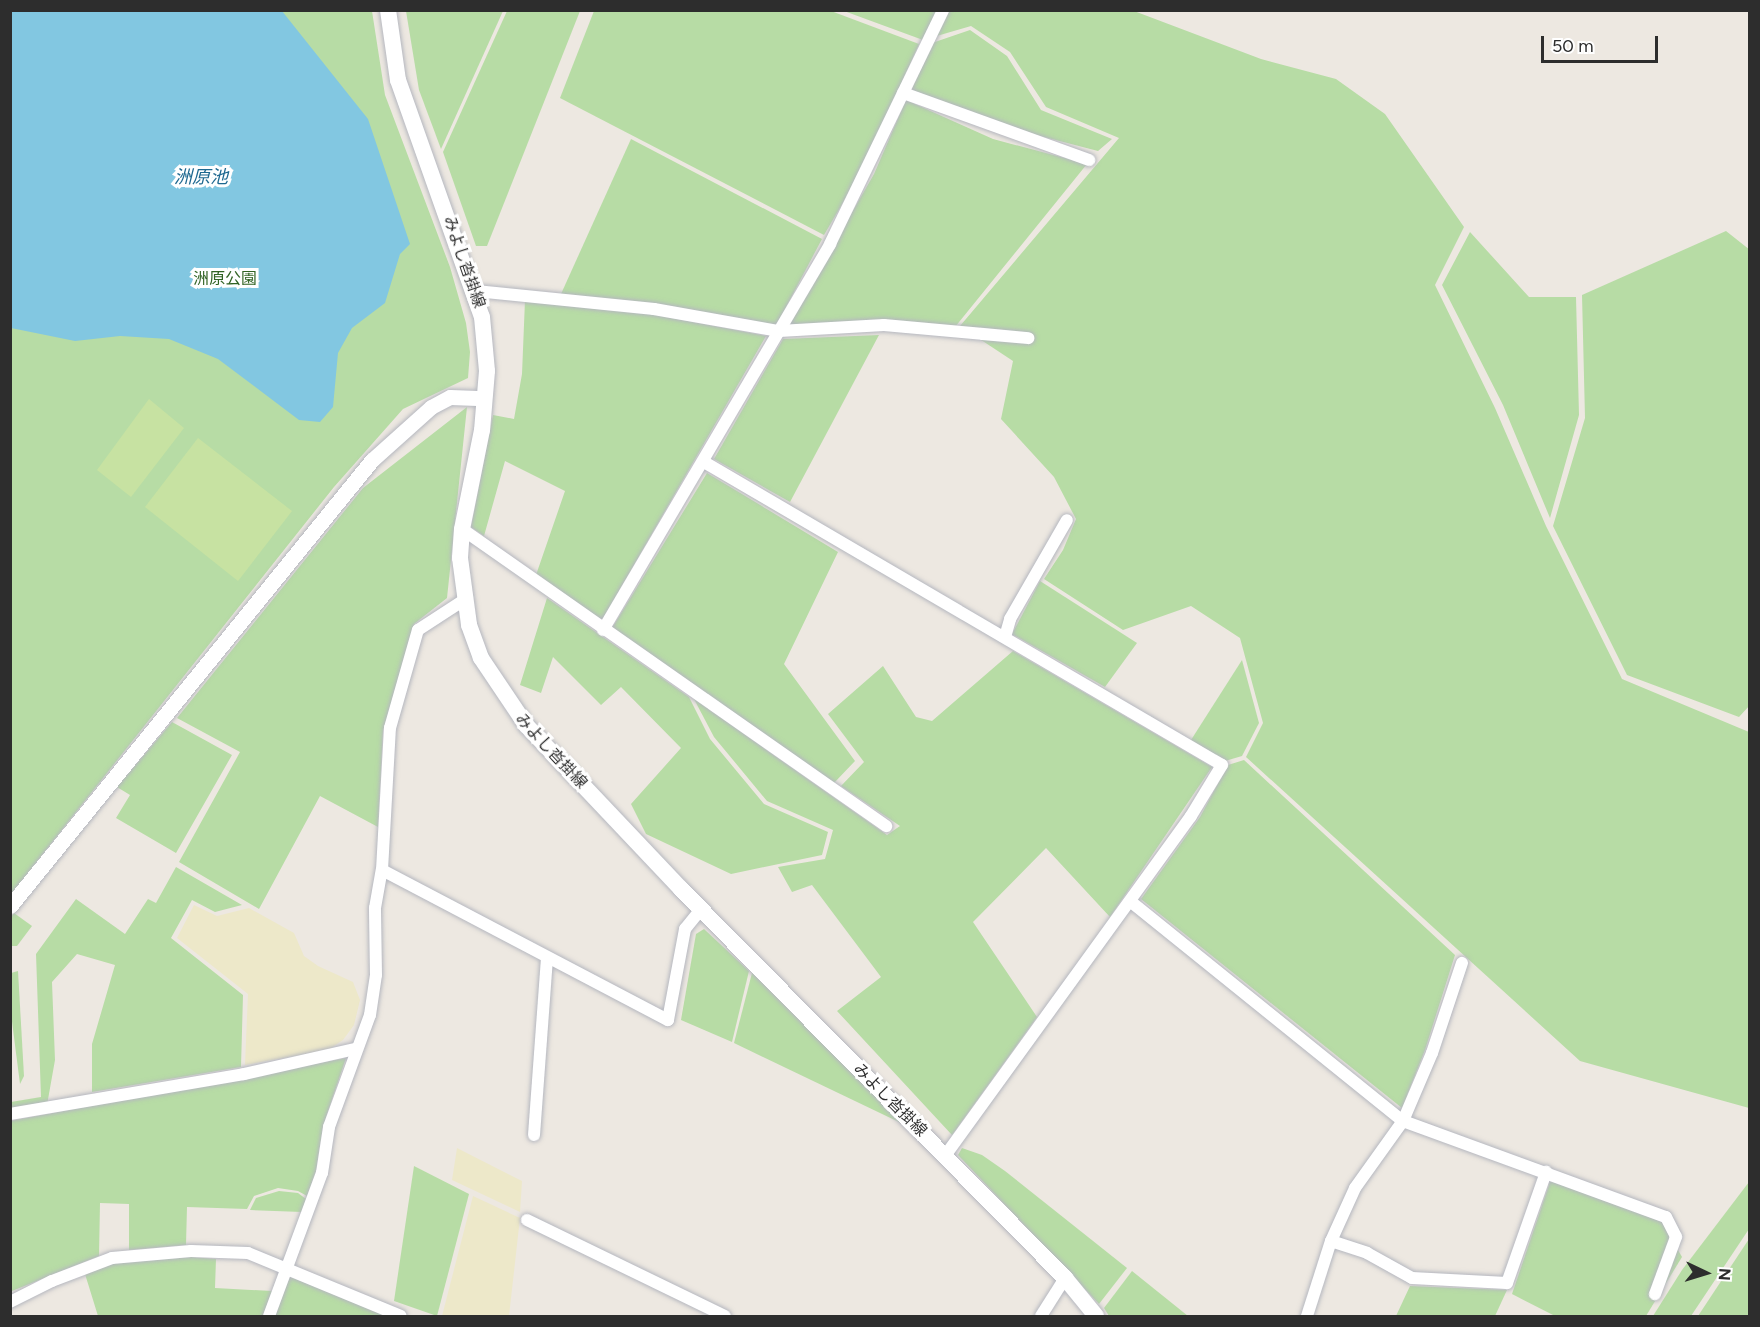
<!DOCTYPE html>
<html>
<head>
<meta charset="utf-8">
<style>
  body { margin:0 }
  #map { position:relative; width:1760px; height:1327px; overflow:hidden; background:#ede8e1; font-family:Figtree,"Noto Sans JP",sans-serif }
  div>[style] { position:absolute }
  .green>* { inset:0; background:#b7dca5 }
  .sand>* { inset:0; background:#ede8c9 }
  .pitch>* { inset:0; background:#c7e2a2 }
  .water>* { inset:0; background:#82c7e1 }
  .roads { filter:drop-shadow(0 0 2px #b5b7bf) drop-shadow(0 0 2px #b5b7bf) }
  .minor>* { height:12px; margin:-6px; padding:0 6px; transform-origin:6px; border-radius:6px; background:#fff }
  .tertiary>* { height:15px; margin:-7.5px; padding:0 7.5px; transform-origin:7.5px; border-radius:7.5px; background:#fff }
  .secondary>* { height:16px; margin:-8px; padding:0 8px; transform-origin:8px; border-radius:8px; background:#fff }
  span { translate:-50% -50%; white-space:nowrap; text-align:center; line-height:1.15; -webkit-text-stroke:6px #fff; paint-order:stroke }
  .street-label { font-size:16px; color:#2d2d2d }
  .park-label { font-size:16px; color:#316324 }
  .water-label { font-size:18px; color:#1e6890; font-style:italic }
  .frame { position:absolute; inset:0; border:12px solid #2d2d2d; pointer-events:none }
  .north { position:absolute; left:1676px; top:1243px; width:60px; height:60px; -webkit-text-stroke:4px #fff; paint-order:stroke; rotate:94deg; font-size:16px; font-weight:700; line-height:24px; text-align:center; color:#2d2d2d }
  .north::after { content:''; display:block; margin:auto; width:21px; height:27px; background:#2d2d2d; clip-path:polygon(50% 0,100% 100%,50% 72%,0 100%) }
  .scale { position:absolute; left:1541px; top:36px; width:117px; height:27px; box-sizing:border-box; border:3px solid #2d2d2d; border-top:0; padding-left:8px; font-size:18px; line-height:21px; white-space:nowrap; color:#2d2d2d; -webkit-text-stroke:4px #fff; paint-order:stroke }
</style>
</head>
<body>
<div id="map">
  <div class="green">
    <i style="clip-path:polygon(11px 11px,372px 11px,385px 95px,450px 267px,466px 323px,470px 352px,468px 378px,403px 409px,334px 487px,11px 894px)"></i>
    <i style="clip-path:polygon(406px 11px,503px 11px,441px 149px,419px 90px)"></i>
    <i style="clip-path:polygon(507px 11px,580px 11px,487px 246px,476px 246px,443px 152px)"></i>
    <i style="clip-path:polygon(594px 11px,831px 11px,919px 44px,865px 165px,824px 235px,560px 98px)"></i>
    <i style="clip-path:polygon(844px 11px,1134px 11px,1261px 59px,1336px 79px,1385px 114px,1464px 227px,1435px 285px,1495px 408px,1546px 526px,1622px 679px,1749px 732px,1749px 1108px,1580px 1061px,1246px 757px,1263px 723px,1240px 638px,1191px 606px,1123px 630px,1044px 579px,1063px 550px,1076px 519px,1054px 477px,1001px 419px,1013px 361px,960px 326px,1119px 138px,1046px 107px,1010px 52px,971px 26px,923px 40px)"></i>
    <i style="clip-path:polygon(970px 30px,1007px 56px,1041px 110px,1112px 139px,1098px 151px,1021px 131px,911px 90px,932px 43px)"></i>
    <i style="clip-path:polygon(906px 100px,993px 139px,1087px 164px,951px 332px,787px 326px,874px 174px)"></i>
    <i style="clip-path:polygon(631px 139px,822px 239px,776px 326px,561px 294px)"></i>
    <i style="clip-path:polygon(1726px 231px,1750px 250px,1750px 705px,1739px 717px,1627px 675px,1553px 526px,1585px 418px,1582px 295px)"></i>
    <i style="clip-path:polygon(1470px 232px,1529px 297px,1576px 297px,1579px 415px,1550px 518px,1503px 405px,1442px 285px)"></i>
    <i style="clip-path:polygon(525px 300px,651px 314px,766px 336px,601px 622px,536px 575px,565px 491px,505px 461px,484px 536px,471px 527px,493px 415px,514px 419px,522px 374px)"></i>
    <i style="clip-path:polygon(879px 335px,790px 502px,714px 459px,783px 339px)"></i>
    <i style="clip-path:polygon(467px 407px,447px 598px,414px 624px,383px 731px,378px 827px,320px 796px,259px 909px,179px 862px,240px 752px,177px 718px,363px 488px)"></i>
    <i style="clip-path:polygon(707px 473px,838px 552px,784px 664px,855px 761px,834px 783px,612px 628px)"></i>
    <i style="clip-path:polygon(1040px 581px,1137px 643px,1105px 687px,1012px 634px)"></i>
    <i style="clip-path:polygon(547px 598px,689px 697px,710px 739px,764px 804px,828px 832px,822px 855px,731px 874px,646px 834px,631px 804px,681px 748px,621px 687px,601px 705px,553px 657px,541px 693px,520px 685px)"></i>
    <i style="clip-path:polygon(1013px 651px,1212px 767px,1110px 917px,1046px 848px,973px 922px,1037px 1017px,952px 1135px,837px 1011px,881px 977px,812px 885px,792px 892px,778px 867px,825px 859px,833px 830px,767px 801px,714px 737px,694px 699px,887px 835px,900px 826px,841px 786px,864px 762px,828px 714px,883px 666px,916px 717px,932px 721px)"></i>
    <i style="clip-path:polygon(1242px 660px,1259px 723px,1242px 756px,1225px 761px,1191px 740px)"></i>
    <i style="clip-path:polygon(172px 722px,232px 755px,176px 853px,116px 818px,130px 795px,117px 787px)"></i>
    <i style="clip-path:polygon(1244px 760px,1455px 955px,1425px 1050px,1402px 1108px,1141px 899px,1200px 817px,1228px 765px)"></i>
    <i style="clip-path:polygon(176px 867px,242px 905px,215px 912px,192px 900px,171px 938px,243px 995px,241px 1067px,92px 1092px,92px 1044px,115px 965px,77px 954px,52px 982px,55px 1060px,47px 1105px,11px 1110px,11px 1102px,41px 1097px,36px 954px,76px 899px,125px 934px,148px 899px,156px 903px)"></i>
    <i style="clip-path:polygon(14px 913px,32px 926px,17px 946px,11px 946px,11px 917px)"></i>
    <i style="clip-path:polygon(704px 929px,749px 971px,732px 1042px,681px 1020px,696px 934px)"></i>
    <i style="clip-path:polygon(18px 971px,24px 1076px,20px 1084px,10px 1006px,11px 973px)"></i>
    <i style="clip-path:polygon(752px 973px,903px 1124px,734px 1043px)"></i>
    <i style="clip-path:polygon(346px 1058px,323px 1126px,316px 1171px,307px 1196px,298px 1191px,278px 1188px,254px 1196px,247px 1209px,187px 1207px,186px 1245px,129px 1250px,129px 1204px,100px 1203px,99px 1256px,12px 1291px,10px 1121px)"></i>
    <i style="clip-path:polygon(962px 1148px,982px 1155px,1005px 1171px,1127px 1268px,1099px 1304px,958px 1155px)"></i>
    <i style="clip-path:polygon(414px 1166px,469px 1194px,437px 1316px,394px 1301px)"></i>
    <i style="clip-path:polygon(1551px 1179px,1662px 1222px,1682px 1257px,1646px 1316px,1555px 1316px,1512px 1294px)"></i>
    <i style="clip-path:polygon(1749px 1182px,1749px 1229px,1691px 1316px,1653px 1316px,1682px 1270px)"></i>
    <i style="clip-path:polygon(279px 1191px,298px 1193px,306px 1199px,302px 1212px,250px 1210px,256px 1198px)"></i>
    <i style="clip-path:polygon(1749px 1239px,1749px 1316px,1698px 1316px)"></i>
    <i style="clip-path:polygon(191px 1257px,216px 1259px,215px 1288px,272px 1291px,263px 1316px,98px 1316px,85px 1274px,113px 1263px)"></i>
    <i style="clip-path:polygon(1132px 1271px,1188px 1316px,1109px 1316px,1104px 1308px)"></i>
    <i style="clip-path:polygon(291px 1274px,388px 1316px,274px 1316px)"></i>
    <i style="clip-path:polygon(1410px 1286px,1507px 1290px,1495px 1316px,1396px 1316px)"></i>
  </div>
  <div class="sand">
    <i style="clip-path:polygon(194px 905px,217px 916px,249px 908px,294px 933px,304px 956px,318px 966px,353px 982px,360px 1000px,354px 1025px,343px 1040px,328px 1050px,245px 1065px,248px 994px,177px 938px)"></i>
    <i style="clip-path:polygon(457px 1148px,522px 1181px,520px 1212px,452px 1180px)"></i>
    <i style="clip-path:polygon(473px 1196px,520px 1218px,509px 1316px,442px 1316px)"></i>
  </div>
  <div class="pitch">
    <i style="clip-path:polygon(149px 399px,184px 428px,131px 497px,97px 470px)"></i>
    <i style="clip-path:polygon(198px 438px,292px 511px,238px 581px,145px 507px)"></i>
  </div>
  <div class="water">
    <i style="clip-path:polygon(10px 11px,282px 11px,368px 119px,410px 244px,400px 254px,385px 303px,352px 328px,338px 353px,333px 407px,320px 422px,299px 420px,218px 359px,169px 339px,120px 336px,75px 341px,11px 328px)"></i>
  </div>
  <div class="roads">
    <div class="minor">
      <i style="left:903px;top:93px;width:198px;rotate:19.8deg"></i>
      <i style="left:476px;top:291px;width:179px;rotate:5.8deg"></i>
      <i style="left:654px;top:309px;width:127px;rotate:10deg"></i>
      <i style="left:779px;top:331px;width:105px;rotate:-3.3deg"></i>
      <i style="left:884px;top:325px;width:145px;rotate:5.2deg"></i>
      <i style="left:704px;top:462px;width:600px;rotate:30.33deg"></i>
      <i style="left:1222px;top:765px;width:60px;rotate:121.3deg"></i>
      <i style="left:1191px;top:816px;width:420px;rotate:125.9deg"></i>
      <i style="left:462px;top:529px;width:518px;rotate:35.01deg"></i>
      <i style="left:603px;top:630px;width:448px;rotate:-59.5deg"></i>
      <i style="left:830px;top:244px;width:260px;rotate:-64.2deg"></i>
      <i style="left:1005px;top:637px;width:19px;rotate:-74deg"></i>
      <i style="left:1010px;top:619px;width:114px;rotate:-60.1deg"></i>
      <i style="left:382px;top:870px;width:323px;rotate:27.7deg"></i>
      <i style="left:668px;top:1020px;width:93px;rotate:-79.4deg"></i>
      <i style="left:685px;top:929px;width:26px;rotate:-51deg"></i>
      <i style="left:1130px;top:901px;width:351px;rotate:38.9deg"></i>
      <i style="left:1403px;top:1121px;width:280px;rotate:20.1deg"></i>
      <i style="left:1666px;top:1217px;width:22px;rotate:63deg"></i>
      <i style="left:1676px;top:1237px;width:61px;rotate:110.2deg"></i>
      <i style="left:10px;top:1114px;width:237px;rotate:-9.7deg"></i>
      <i style="left:244px;top:1074px;width:114px;rotate:-12.7deg"></i>
      <i style="left:534px;top:1135px;width:177px;rotate:-85.8deg"></i>
      <i style="left:527px;top:1220px;width:220px;rotate:25.9deg"></i>
      <i style="left:1331px;top:1241px;width:38px;rotate:18deg"></i>
      <i style="left:1367px;top:1253px;width:51px;rotate:29.1deg"></i>
      <i style="left:1412px;top:1278px;width:95px;rotate:3deg"></i>
      <i style="left:1507px;top:1283px;width:118px;rotate:-70.6deg"></i>
      <i style="left:10px;top:1302px;width:47px;rotate:-26.6deg"></i>
      <i style="left:52px;top:1281px;width:64px;rotate:-21deg"></i>
      <i style="left:112px;top:1258px;width:79px;rotate:-5.1deg"></i>
      <i style="left:191px;top:1251px;width:57px;rotate:2deg"></i>
      <i style="left:248px;top:1253px;width:165px;rotate:22.4deg"></i>
      <i style="left:269px;top:1316px;width:153px;rotate:-69.7deg"></i>
      <i style="left:322px;top:1173px;width:47px;rotate:-81.3deg"></i>
      <i style="left:329px;top:1127px;width:119px;rotate:-69.9deg"></i>
      <i style="left:370px;top:1015px;width:40px;rotate:-81.5deg"></i>
      <i style="left:376px;top:975px;width:67px;rotate:-90.9deg"></i>
      <i style="left:375px;top:908px;width:39px;rotate:-80deg"></i>
      <i style="left:382px;top:870px;width:142px;rotate:-86.8deg"></i>
      <i style="left:390px;top:728px;width:102px;rotate:-74.1deg"></i>
      <i style="left:418px;top:630px;width:55px;rotate:-33.1deg"></i>
      <i style="left:1041px;top:1316px;width:45px;rotate:-57.7deg"></i>
      <i style="left:1307px;top:1316px;width:79px;rotate:-72.3deg"></i>
      <i style="left:1331px;top:1241px;width:58px;rotate:-65.6deg"></i>
      <i style="left:1355px;top:1188px;width:82px;rotate:-54.4deg"></i>
      <i style="left:1403px;top:1121px;width:74px;rotate:-66.9deg"></i>
      <i style="left:1432px;top:1053px;width:95px;rotate:-71.6deg"></i>
    </div>
    <div class="tertiary">
      <i style="left:10px;top:906px;width:574px;rotate:-50.94deg"></i>
      <i style="left:372px;top:460px;width:79px;rotate:-41.9deg"></i>
      <i style="left:431px;top:407px;width:21px;rotate:-28deg"></i>
      <i style="left:450px;top:397px;width:34px;rotate:2deg"></i>
    </div>
    <div class="secondary">
      <i style="left:388px;top:10px;width:71px;rotate:81.9deg"></i>
      <i style="left:398px;top:80px;width:251px;rotate:70.5deg"></i>
      <i style="left:482px;top:317px;width:54px;rotate:84.7deg"></i>
      <i style="left:487px;top:371px;width:59px;rotate:94.8deg"></i>
      <i style="left:482px;top:430px;width:101px;rotate:101.4deg"></i>
      <i style="left:462px;top:529px;width:29px;rotate:94deg"></i>
      <i style="left:460px;top:558px;width:68px;rotate:82.3deg"></i>
      <i style="left:469px;top:625px;width:35px;rotate:70deg"></i>
      <i style="left:481px;top:658px;width:81px;rotate:56.1deg"></i>
      <i style="left:526px;top:725px;width:226px;rotate:46.6deg"></i>
      <i style="left:681px;top:889px;width:547px;rotate:45.37deg"></i>
      <i style="left:1065px;top:1278px;width:49px;rotate:50.8deg"></i>
    </div>
  </div>
  <div class="street-label">
    <span style="left:464px;top:262px;rotate:71deg">みよし沓掛線</span>
    <span style="left:551px;top:751px;rotate:47deg">みよし沓掛線</span>
    <span style="left:890px;top:1100px;rotate:45deg">みよし沓掛線</span>
  </div>
  <div class="park-label">
    <span style="left:225px;top:279px">洲原公園</span>
  </div>
  <div class="water-label">
    <span style="left:201px;top:177px">洲原池</span>
  </div>
  <div class="frame"></div>
  <div class="north">N</div>
  <div class="scale">50 m</div>
</div>
</body>
</html>
